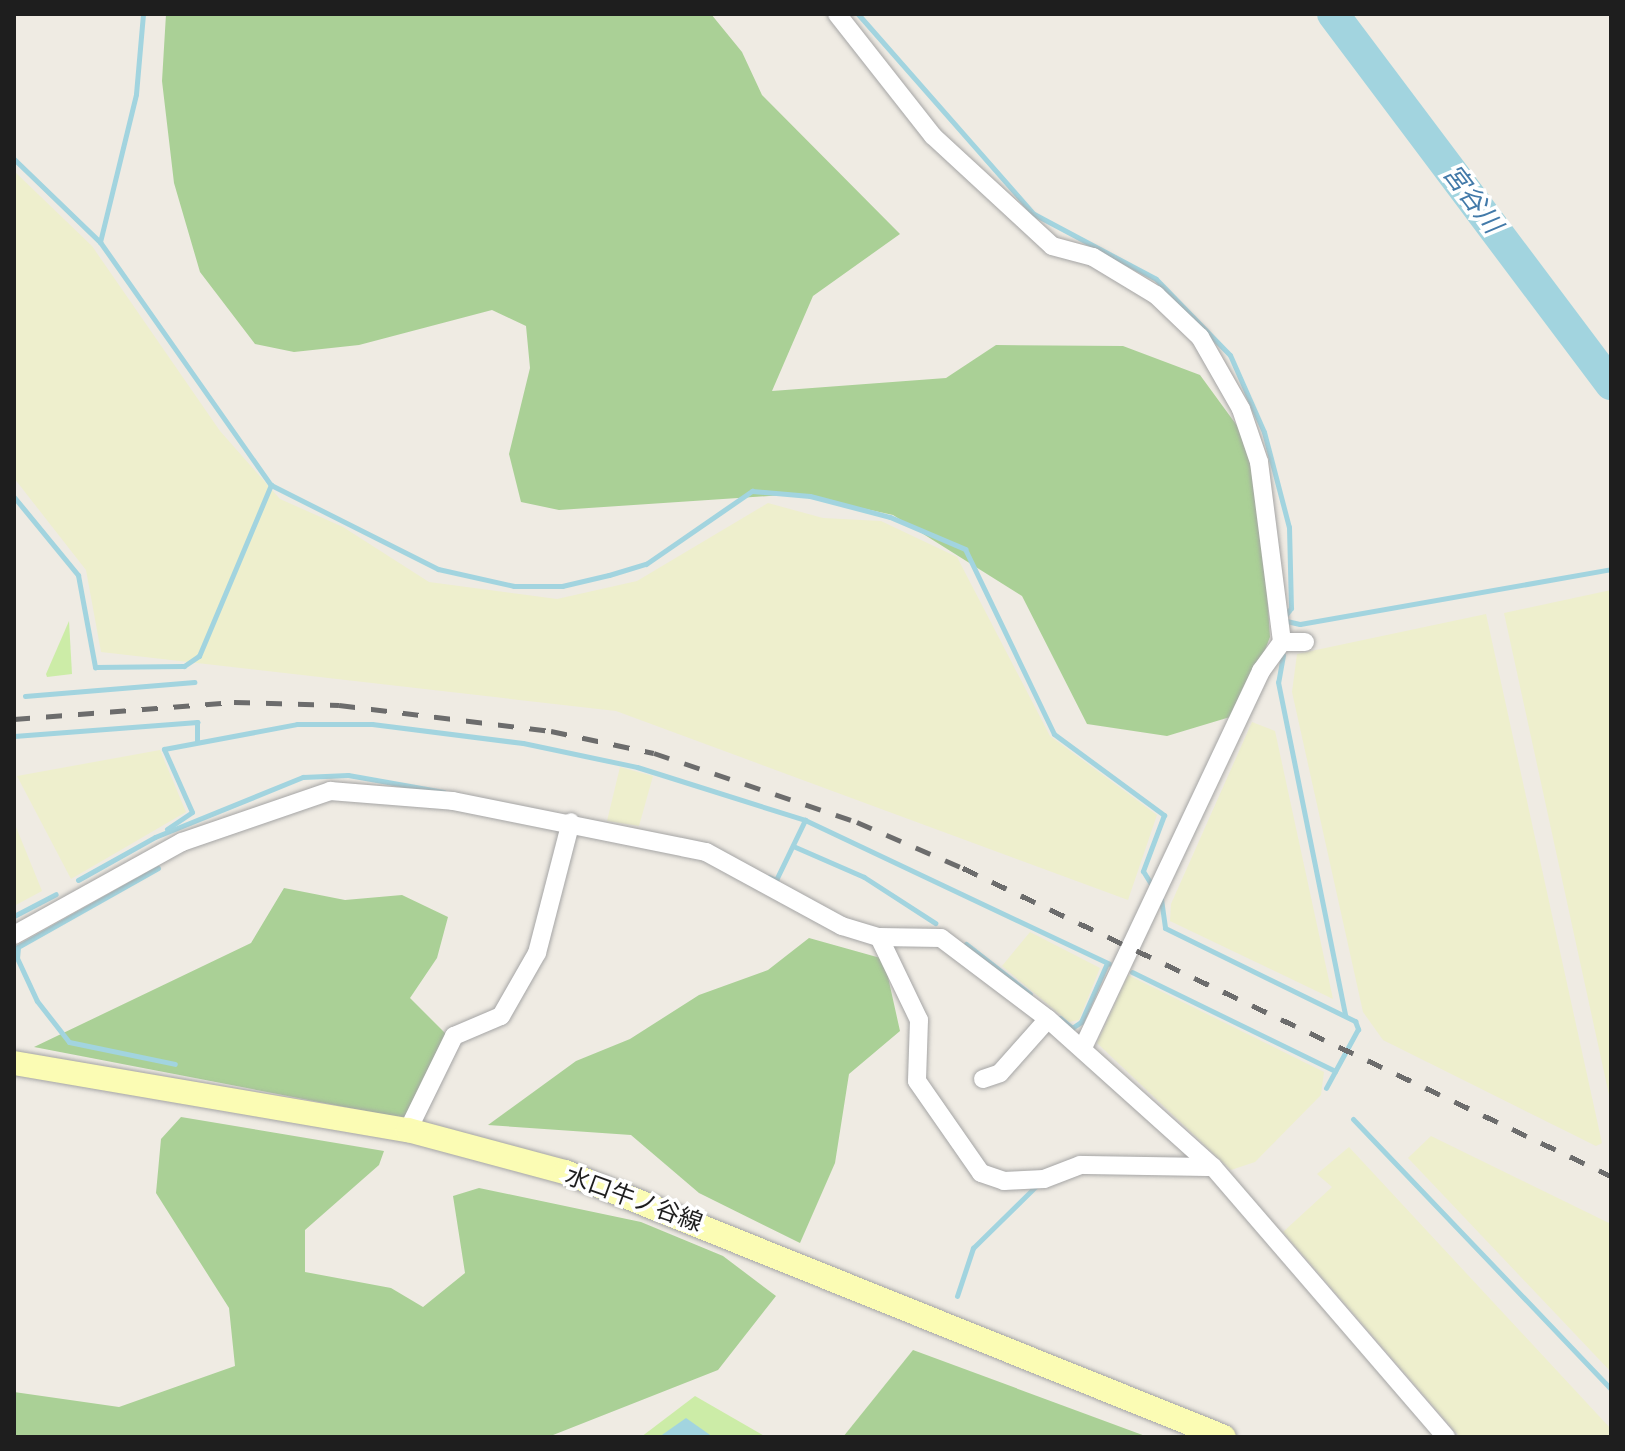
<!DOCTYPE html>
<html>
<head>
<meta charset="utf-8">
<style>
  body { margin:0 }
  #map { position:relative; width:1625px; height:1451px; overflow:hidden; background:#efebe3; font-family:Montserrat,"Noto Sans JP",sans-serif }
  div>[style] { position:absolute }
  .farmland>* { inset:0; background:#eeefcd }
  .grass>* { inset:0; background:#cceca7 }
  .forest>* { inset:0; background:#aad096 }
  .water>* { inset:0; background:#a2d4df }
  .stream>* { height:5px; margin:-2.5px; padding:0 2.5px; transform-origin:2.5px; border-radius:2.5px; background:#a2d4df }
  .river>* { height:32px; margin:-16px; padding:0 16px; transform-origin:16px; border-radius:16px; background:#a2d4df }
  .roads { filter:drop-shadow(0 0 2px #a5a5a5) drop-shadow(0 0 2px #a5a5a5) }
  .street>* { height:18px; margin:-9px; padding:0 9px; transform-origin:9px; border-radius:9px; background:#fff }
  .secondary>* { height:24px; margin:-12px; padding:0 12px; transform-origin:12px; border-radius:12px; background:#fbfcb4 }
  .rail>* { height:5px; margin-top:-2.5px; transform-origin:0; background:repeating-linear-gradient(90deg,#6c6c6c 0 16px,transparent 0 32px) }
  span { translate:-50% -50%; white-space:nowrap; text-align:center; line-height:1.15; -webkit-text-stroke:7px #fff; paint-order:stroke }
  .street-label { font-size:24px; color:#1e1e1e }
  .water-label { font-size:26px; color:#437aa9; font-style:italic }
  .frame { position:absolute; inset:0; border:16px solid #1e1e1e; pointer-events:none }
</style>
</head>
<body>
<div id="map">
  <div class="farmland">
    <i style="clip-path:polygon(14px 171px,92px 246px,220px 431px,280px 499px,343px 527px,429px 582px,557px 599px,637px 581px,768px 503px,823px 518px,881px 521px,957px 557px,1050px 736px,1157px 815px,1128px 900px,616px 711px,101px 652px,86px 570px,14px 478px)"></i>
    <i style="clip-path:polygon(1611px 590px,1611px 1104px,1504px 613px)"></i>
    <i style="clip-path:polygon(1486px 614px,1602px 1143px,1596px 1146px,1383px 1040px,1363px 1012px,1292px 692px,1297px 654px)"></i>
    <i style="clip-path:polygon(1252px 722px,1275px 731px,1333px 999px,1170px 921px,1171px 904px)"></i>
    <i style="clip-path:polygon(160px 750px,186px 812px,71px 879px,17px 776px)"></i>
    <i style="clip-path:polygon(620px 767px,653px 776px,639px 826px,607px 821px)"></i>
    <i style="clip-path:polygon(14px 822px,42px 891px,14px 906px)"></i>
    <i style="clip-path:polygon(1030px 932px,1100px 968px,1079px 1020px,1069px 1022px,1002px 966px)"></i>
    <i style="clip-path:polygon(1128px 975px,1324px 1072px,1321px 1095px,1255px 1162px,1231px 1170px,1097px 1043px)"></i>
    <i style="clip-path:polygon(1431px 1136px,1611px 1224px,1611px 1372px,1408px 1158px)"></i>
    <i style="clip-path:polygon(1349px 1147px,1611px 1429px,1611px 1437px,1460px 1437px,1283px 1232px,1332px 1187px,1317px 1174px)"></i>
  </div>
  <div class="grass">
    <i style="clip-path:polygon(69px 621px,72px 674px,47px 677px,46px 674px)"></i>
    <i style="clip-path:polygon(695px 1396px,766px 1437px,641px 1437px)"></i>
  </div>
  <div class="forest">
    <i style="clip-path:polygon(166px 14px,711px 14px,742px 52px,762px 95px,900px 234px,813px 296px,772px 391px,946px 378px,996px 345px,1123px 346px,1200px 375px,1246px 438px,1264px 549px,1270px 637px,1240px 714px,1167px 736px,1087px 724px,1022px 596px,893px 515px,798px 494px,559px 510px,521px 502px,509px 454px,530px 368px,526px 326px,492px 310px,359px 345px,294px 352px,255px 344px,200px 272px,174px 183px,162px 81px)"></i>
    <i style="clip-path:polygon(284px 888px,345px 900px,402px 895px,448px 917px,437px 958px,410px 998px,446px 1034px,407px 1119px,34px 1047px,251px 943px)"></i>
    <i style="clip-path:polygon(809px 938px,884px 959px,900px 1031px,849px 1074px,835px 1163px,800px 1243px,699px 1193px,631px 1135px,488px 1125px,576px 1061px,630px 1039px,699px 995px,768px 970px)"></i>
    <i style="clip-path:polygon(181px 1117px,384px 1151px,379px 1165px,305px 1230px,305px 1272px,391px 1288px,423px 1307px,465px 1273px,453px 1196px,479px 1188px,641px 1222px,723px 1256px,776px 1296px,718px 1370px,548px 1437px,14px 1437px,14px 1392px,119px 1407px,235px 1366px,229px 1308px,156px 1193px,161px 1139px)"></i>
    <i style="clip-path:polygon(913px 1350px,1148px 1437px,843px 1437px)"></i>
  </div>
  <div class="water">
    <i style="clip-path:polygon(686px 1418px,713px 1437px,659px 1437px)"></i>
  </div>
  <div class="stream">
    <i style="left:858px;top:14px;width:266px;rotate:48.7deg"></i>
    <i style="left:1034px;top:214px;width:138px;rotate:28deg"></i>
    <i style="left:1156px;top:279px;width:106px;rotate:45.8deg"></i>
    <i style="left:1230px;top:355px;width:84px;rotate:66.2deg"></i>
    <i style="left:1264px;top:432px;width:98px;rotate:75.3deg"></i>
    <i style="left:1289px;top:527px;width:81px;rotate:88.6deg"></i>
    <i style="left:1291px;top:608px;width:15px;rotate:127deg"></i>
    <i style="left:1282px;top:620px;width:18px;rotate:13deg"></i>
    <i style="left:1300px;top:624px;width:316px;rotate:-10deg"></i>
    <i style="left:14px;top:159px;width:120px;rotate:44deg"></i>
    <i style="left:100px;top:242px;width:297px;rotate:54.9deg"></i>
    <i style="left:271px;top:485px;width:187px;rotate:26.7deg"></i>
    <i style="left:438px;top:569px;width:78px;rotate:12.6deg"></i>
    <i style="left:514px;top:586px;width:48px"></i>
    <i style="left:562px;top:586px;width:48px;rotate:-13.2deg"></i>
    <i style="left:609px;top:575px;width:39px;rotate:-17deg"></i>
    <i style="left:646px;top:564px;width:129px;rotate:-34.6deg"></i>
    <i style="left:752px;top:491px;width:58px;rotate:4.9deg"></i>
    <i style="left:810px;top:496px;width:83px;rotate:14.7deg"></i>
    <i style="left:890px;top:517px;width:82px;rotate:23.1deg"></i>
    <i style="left:965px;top:549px;width:205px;rotate:64.3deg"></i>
    <i style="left:1054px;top:734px;width:137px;rotate:36.4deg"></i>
    <i style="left:1164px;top:815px;width:60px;rotate:110.6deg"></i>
    <i style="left:1143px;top:871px;width:19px;rotate:58deg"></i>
    <i style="left:100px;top:242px;width:152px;rotate:-76.3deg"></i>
    <i style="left:136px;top:94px;width:80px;rotate:-85deg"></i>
    <i style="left:14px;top:497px;width:101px;rotate:50.6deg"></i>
    <i style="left:78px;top:575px;width:94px;rotate:79.5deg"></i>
    <i style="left:95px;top:667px;width:89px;rotate:-0.6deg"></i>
    <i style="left:184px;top:666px;width:18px;rotate:-34deg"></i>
    <i style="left:199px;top:656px;width:186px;rotate:-67.2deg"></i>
    <i style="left:1283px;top:655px;width:27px;rotate:100deg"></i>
    <i style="left:1278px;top:682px;width:340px;rotate:78.6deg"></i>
    <i style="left:25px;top:696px;width:170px;rotate:-4.7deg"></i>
    <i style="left:14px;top:736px;width:184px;rotate:-4.4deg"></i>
    <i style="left:197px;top:722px;width:19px;rotate:90deg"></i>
    <i style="left:167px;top:829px;width:30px;rotate:-34deg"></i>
    <i style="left:192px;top:812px;width:69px;rotate:-114deg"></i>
    <i style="left:164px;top:749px;width:135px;rotate:-10.6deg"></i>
    <i style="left:297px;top:724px;width:75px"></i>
    <i style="left:372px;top:724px;width:152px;rotate:7.2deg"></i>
    <i style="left:523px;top:743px;width:116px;rotate:11.9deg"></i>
    <i style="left:637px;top:767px;width:176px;rotate:17.5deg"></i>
    <i style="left:793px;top:846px;width:77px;rotate:23.6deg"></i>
    <i style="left:864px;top:877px;width:85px;rotate:32.9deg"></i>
    <i style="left:158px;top:868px;width:161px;rotate:150.6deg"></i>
    <i style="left:18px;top:947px;width:11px;rotate:95deg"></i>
    <i style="left:17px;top:958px;width:47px;rotate:65.1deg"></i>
    <i style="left:37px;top:1001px;width:52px;rotate:52deg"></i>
    <i style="left:69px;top:1042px;width:108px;rotate:11.7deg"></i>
    <i style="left:769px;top:877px;width:8px;rotate:23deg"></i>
    <i style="left:776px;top:880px;width:67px;rotate:-64.2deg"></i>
    <i style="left:805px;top:820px;width:336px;rotate:25.3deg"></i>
    <i style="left:78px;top:880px;width:88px;rotate:-29.2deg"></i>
    <i style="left:155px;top:837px;width:160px;rotate:-22.1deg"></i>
    <i style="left:303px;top:777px;width:45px;rotate:-2.5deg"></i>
    <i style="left:348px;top:775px;width:97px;rotate:10deg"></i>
    <i style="left:1161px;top:899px;width:29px;rotate:82deg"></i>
    <i style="left:1165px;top:928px;width:212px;rotate:26.1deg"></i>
    <i style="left:1355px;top:1021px;width:9px;rotate:69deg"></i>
    <i style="left:1358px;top:1029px;width:67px;rotate:118.5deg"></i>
    <i style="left:14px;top:916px;width:47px;rotate:-27.6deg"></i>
    <i style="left:966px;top:944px;width:81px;rotate:38deg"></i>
    <i style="left:1132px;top:972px;width:226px;rotate:26deg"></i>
    <i style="left:1060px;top:1018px;width:16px;rotate:40deg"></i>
    <i style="left:1072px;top:1028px;width:11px;rotate:-34deg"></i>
    <i style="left:1081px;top:1022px;width:64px;rotate:-66.2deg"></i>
    <i style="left:1353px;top:1119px;width:373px;rotate:46.3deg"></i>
    <i style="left:957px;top:1296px;width:51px;rotate:-71.6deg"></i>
    <i style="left:973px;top:1248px;width:88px;rotate:-44.5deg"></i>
  </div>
  <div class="river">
    <i style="left:1333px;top:14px;width:463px;rotate:53.1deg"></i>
  </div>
  <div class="roads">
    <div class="street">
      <i style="left:837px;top:14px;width:155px;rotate:51.8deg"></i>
      <i style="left:933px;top:136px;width:162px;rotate:42.7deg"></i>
      <i style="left:1052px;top:246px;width:42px;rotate:15deg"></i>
      <i style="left:1093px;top:257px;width:74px;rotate:31.1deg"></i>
      <i style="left:1156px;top:295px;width:61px;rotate:43.7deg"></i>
      <i style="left:1200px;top:337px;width:83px;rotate:60.3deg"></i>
      <i style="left:1241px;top:409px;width:56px;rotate:71.2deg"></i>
      <i style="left:1259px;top:462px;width:181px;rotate:82.7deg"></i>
      <i style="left:1282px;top:642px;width:36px;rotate:126deg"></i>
      <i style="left:1261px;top:671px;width:417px;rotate:115.3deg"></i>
      <i style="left:1282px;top:642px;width:23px"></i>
      <i style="left:14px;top:935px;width:192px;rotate:-29deg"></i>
      <i style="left:182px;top:842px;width:157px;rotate:-19deg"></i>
      <i style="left:330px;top:791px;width:123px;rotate:4.6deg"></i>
      <i style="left:453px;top:801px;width:258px;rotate:11.4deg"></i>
      <i style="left:706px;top:852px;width:155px;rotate:28.6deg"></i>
      <i style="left:842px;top:926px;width:39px;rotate:17deg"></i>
      <i style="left:879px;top:937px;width:62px;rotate:0.9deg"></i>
      <i style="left:941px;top:938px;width:134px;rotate:37.1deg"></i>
      <i style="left:1048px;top:1019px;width:222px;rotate:41.9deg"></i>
      <i style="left:1213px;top:1167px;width:357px;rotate:49.2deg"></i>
      <i style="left:879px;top:937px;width:92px;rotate:64.3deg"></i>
      <i style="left:919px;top:1020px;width:61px;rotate:91.9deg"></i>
      <i style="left:917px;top:1081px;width:112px;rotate:55.2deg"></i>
      <i style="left:981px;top:1173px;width:24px;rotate:19deg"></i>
      <i style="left:1004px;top:1181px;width:40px;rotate:-2.9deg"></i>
      <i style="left:1044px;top:1179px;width:39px;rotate:-21deg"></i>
      <i style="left:1080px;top:1165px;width:133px;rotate:0.9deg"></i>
      <i style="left:983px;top:1079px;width:18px;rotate:-19deg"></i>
      <i style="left:1000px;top:1073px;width:72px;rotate:-48.4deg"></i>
      <i style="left:408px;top:1130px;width:105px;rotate:-63.9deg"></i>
      <i style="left:454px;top:1036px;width:51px;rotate:-23.1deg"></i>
      <i style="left:501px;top:1016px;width:73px;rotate:-60.3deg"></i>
      <i style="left:537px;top:953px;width:135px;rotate:-75.5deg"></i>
    </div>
    <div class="secondary">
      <i style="left:14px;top:1063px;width:400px;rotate:9.7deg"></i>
      <i style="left:408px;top:1130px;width:163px;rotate:15deg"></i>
      <i style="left:565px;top:1172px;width:710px;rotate:21.91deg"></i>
    </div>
  </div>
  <div class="rail">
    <i style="left:14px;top:719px;width:221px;rotate:-4.4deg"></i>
    <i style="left:234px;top:702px;width:105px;rotate:1.6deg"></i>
    <i style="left:339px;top:705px;width:214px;rotate:7deg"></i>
    <i style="left:551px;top:731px;width:105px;rotate:12.1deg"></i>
    <i style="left:654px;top:753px;width:214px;rotate:18.8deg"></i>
    <i style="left:857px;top:822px;width:116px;rotate:23.5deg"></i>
    <i style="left:963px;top:868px;width:717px;rotate:25.42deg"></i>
  </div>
  <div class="street-label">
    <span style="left:634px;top:1199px;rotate:20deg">水口牛ノ谷線</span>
  </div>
  <div class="water-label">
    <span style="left:1472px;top:199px;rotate:53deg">宮谷川</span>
  </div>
  <div class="frame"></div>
</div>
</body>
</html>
